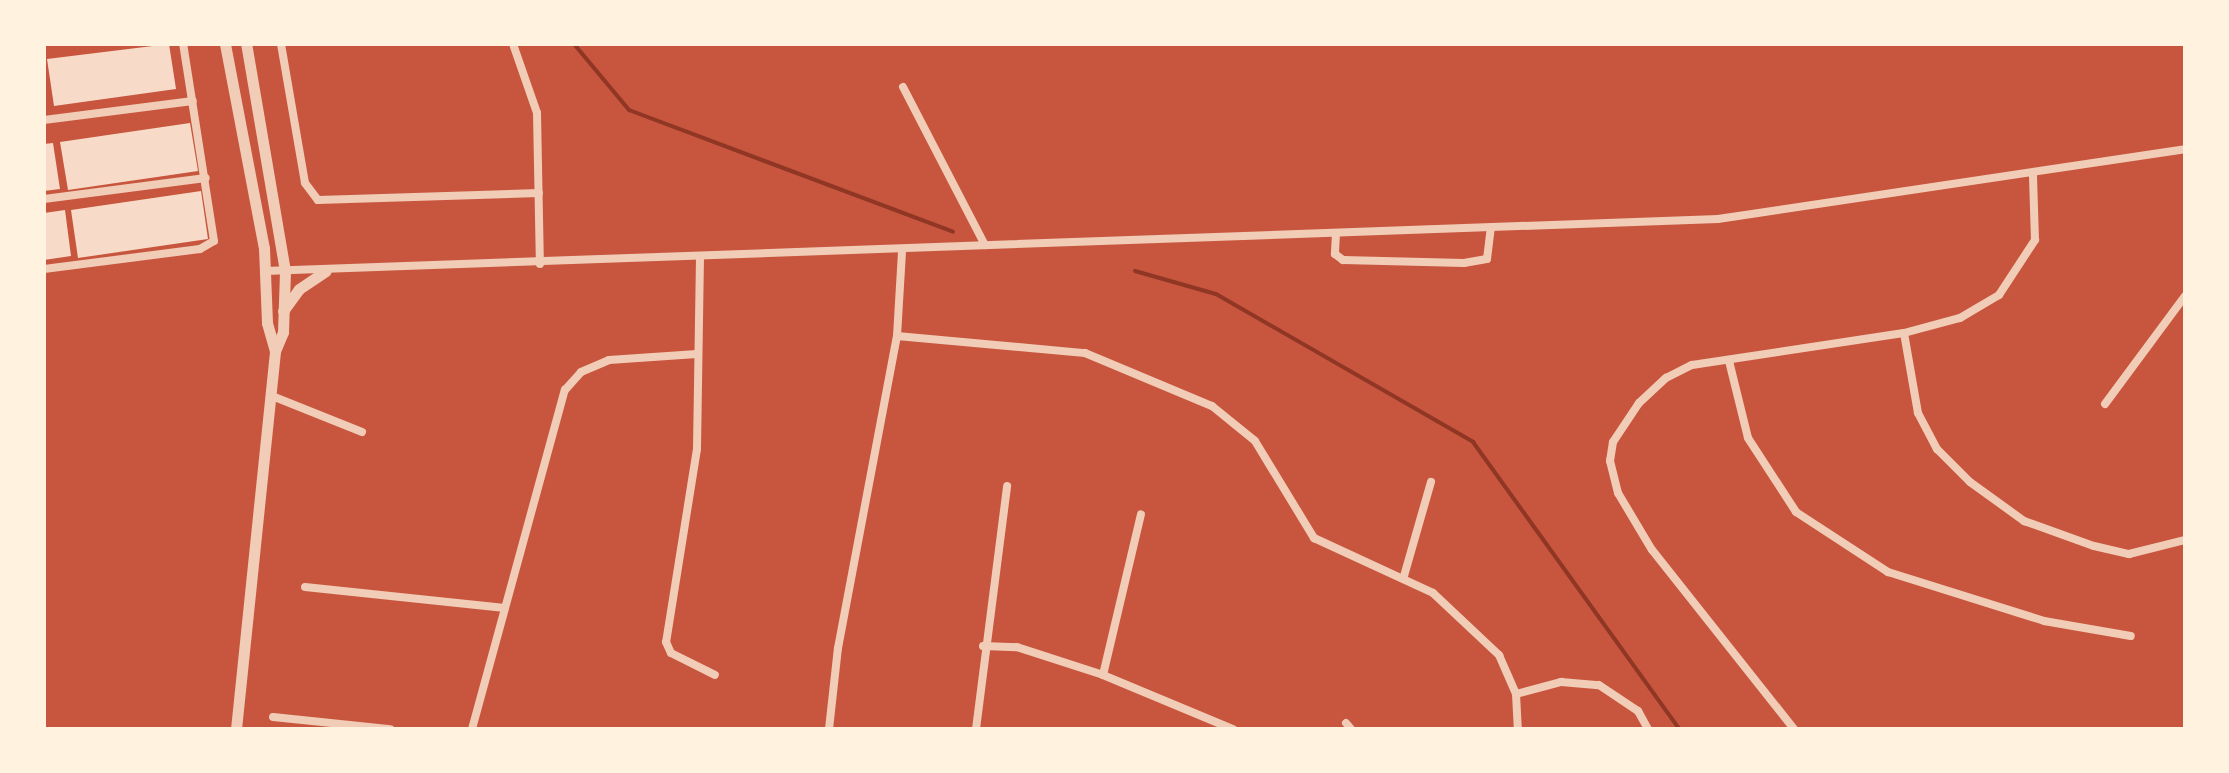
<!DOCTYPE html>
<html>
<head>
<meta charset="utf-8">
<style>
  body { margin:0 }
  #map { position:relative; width:2229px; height:773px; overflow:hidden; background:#c8553d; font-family:Lora,serif }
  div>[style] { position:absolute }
  .stream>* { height:4px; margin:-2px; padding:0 2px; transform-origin:2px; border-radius:2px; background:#8f3625 }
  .building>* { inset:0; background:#f7dbc8 }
  .minor>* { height:8px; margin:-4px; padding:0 4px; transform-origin:4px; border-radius:4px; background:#f1ccb7 }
  .tertiary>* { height:11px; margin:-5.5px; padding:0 5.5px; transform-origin:5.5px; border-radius:5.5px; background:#f1ccb7 }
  span { translate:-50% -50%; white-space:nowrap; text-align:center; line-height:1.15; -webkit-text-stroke:6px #fff3e0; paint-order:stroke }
  .frame { position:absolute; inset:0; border:46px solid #fff3e0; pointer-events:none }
</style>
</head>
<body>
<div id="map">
  <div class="stream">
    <i style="left:574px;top:44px;width:86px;rotate:50.2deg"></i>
    <i style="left:629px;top:110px;width:346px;rotate:20.6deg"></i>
    <i style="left:1135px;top:271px;width:84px;rotate:15.9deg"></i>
    <i style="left:1216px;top:294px;width:297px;rotate:29.9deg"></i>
    <i style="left:1473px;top:442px;width:353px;rotate:54.3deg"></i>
  </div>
  <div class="building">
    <i style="clip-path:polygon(169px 44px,176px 89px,54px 106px,47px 59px)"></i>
    <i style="clip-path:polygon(190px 123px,198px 171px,68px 190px,60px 142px)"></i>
    <i style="clip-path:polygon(53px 143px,60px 189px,44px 191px,44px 144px)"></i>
    <i style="clip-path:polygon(201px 191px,208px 239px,78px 258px,71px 210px)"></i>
    <i style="clip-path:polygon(65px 210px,71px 256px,44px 260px,44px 213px)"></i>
  </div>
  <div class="minor">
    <i style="left:281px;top:44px;width:141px;rotate:80.2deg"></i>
    <i style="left:305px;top:183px;width:21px;rotate:53deg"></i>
    <i style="left:318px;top:200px;width:221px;rotate:-1.8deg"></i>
    <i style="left:513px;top:44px;width:73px;rotate:70.8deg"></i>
    <i style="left:537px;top:113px;width:151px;rotate:88.9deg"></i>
    <i style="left:903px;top:87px;width:178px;rotate:62.6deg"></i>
    <i style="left:44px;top:120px;width:150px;rotate:-7.3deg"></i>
    <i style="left:44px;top:199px;width:163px;rotate:-7.4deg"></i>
    <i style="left:1336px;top:233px;width:21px;rotate:93deg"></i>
    <i style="left:1335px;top:254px;width:10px;rotate:37deg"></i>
    <i style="left:1343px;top:260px;width:121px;rotate:1.4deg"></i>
    <i style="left:1464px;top:263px;width:23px;rotate:-10deg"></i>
    <i style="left:1487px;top:259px;width:32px;rotate:-83deg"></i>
    <i style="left:700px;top:257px;width:192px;rotate:90.9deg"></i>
    <i style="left:697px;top:449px;width:195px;rotate:99.1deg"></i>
    <i style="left:666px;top:642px;width:12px;rotate:66deg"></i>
    <i style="left:671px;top:653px;width:49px;rotate:26.6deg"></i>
    <i style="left:44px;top:269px;width:157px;rotate:-7.3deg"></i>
    <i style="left:200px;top:249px;width:16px;rotate:-30deg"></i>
    <i style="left:214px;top:241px;width:199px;rotate:-98.9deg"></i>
    <i style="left:265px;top:271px;width:1454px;rotate:-2.05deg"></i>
    <i style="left:1718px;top:219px;width:472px;rotate:-8.5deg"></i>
    <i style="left:1904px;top:333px;width:81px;rotate:80.1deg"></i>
    <i style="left:1918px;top:413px;width:41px;rotate:62.2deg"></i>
    <i style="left:1937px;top:449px;width:47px;rotate:45deg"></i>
    <i style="left:1970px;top:482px;width:67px;rotate:35.8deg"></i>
    <i style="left:2024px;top:521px;width:74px;rotate:19.7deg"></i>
    <i style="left:2094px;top:546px;width:36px;rotate:13deg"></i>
    <i style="left:2129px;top:554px;width:58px;rotate:-14deg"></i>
    <i style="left:897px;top:336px;width:189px;rotate:5.2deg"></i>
    <i style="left:1085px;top:353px;width:138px;rotate:22.7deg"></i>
    <i style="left:1212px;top:406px;width:55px;rotate:39.1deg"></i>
    <i style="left:1255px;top:441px;width:114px;rotate:58.7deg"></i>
    <i style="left:1314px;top:538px;width:131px;rotate:24.8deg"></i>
    <i style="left:1433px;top:593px;width:91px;rotate:43.2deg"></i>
    <i style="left:1499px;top:655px;width:43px;rotate:66.4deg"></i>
    <i style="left:1516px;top:694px;width:35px;rotate:87deg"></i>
    <i style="left:1729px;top:361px;width:79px;rotate:76.1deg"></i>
    <i style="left:1748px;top:438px;width:88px;rotate:57deg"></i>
    <i style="left:1796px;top:512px;width:110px;rotate:33.1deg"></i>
    <i style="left:1888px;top:572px;width:164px;rotate:17.4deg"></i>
    <i style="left:2044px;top:621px;width:88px;rotate:9.8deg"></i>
    <i style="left:272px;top:396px;width:97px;rotate:21.8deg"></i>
    <i style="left:2105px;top:404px;width:134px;rotate:-53.5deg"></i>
    <i style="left:1404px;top:576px;width:98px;rotate:-74deg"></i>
    <i style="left:305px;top:587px;width:201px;rotate:6deg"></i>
    <i style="left:983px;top:646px;width:34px;rotate:2deg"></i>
    <i style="left:1017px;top:647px;width:90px;rotate:18deg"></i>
    <i style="left:1103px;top:675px;width:141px;rotate:22.6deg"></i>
    <i style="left:1103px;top:675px;width:165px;rotate:-76.7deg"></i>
    <i style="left:1516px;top:694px;width:47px;rotate:-14.9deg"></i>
    <i style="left:1561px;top:682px;width:38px;rotate:5deg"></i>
    <i style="left:1599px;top:685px;width:47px;rotate:33.7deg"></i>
    <i style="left:1638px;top:711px;width:21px;rotate:61deg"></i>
    <i style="left:273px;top:717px;width:118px;rotate:5.9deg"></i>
    <i style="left:1346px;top:723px;width:8px;rotate:50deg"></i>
    <i style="left:472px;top:729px;width:352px;rotate:-74.7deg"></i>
    <i style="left:565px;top:390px;width:24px;rotate:-48deg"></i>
    <i style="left:581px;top:372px;width:30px;rotate:-23deg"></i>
    <i style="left:609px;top:360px;width:88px;rotate:-3.9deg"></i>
    <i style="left:829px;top:729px;width:81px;rotate:-83.7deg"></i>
    <i style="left:838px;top:648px;width:318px;rotate:-79.3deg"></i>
    <i style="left:897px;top:336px;width:85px;rotate:-86.6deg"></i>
    <i style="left:976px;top:729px;width:245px;rotate:-82.7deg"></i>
    <i style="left:1794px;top:729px;width:228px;rotate:-128.4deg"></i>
    <i style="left:1652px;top:550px;width:66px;rotate:-120.8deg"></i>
    <i style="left:1618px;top:493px;width:33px;rotate:-104deg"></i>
    <i style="left:1610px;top:461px;width:19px;rotate:-81deg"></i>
    <i style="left:1613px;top:442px;width:47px;rotate:-56.3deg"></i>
    <i style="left:1639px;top:403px;width:37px;rotate:-43deg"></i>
    <i style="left:1666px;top:378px;width:29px;rotate:-27deg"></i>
    <i style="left:1692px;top:365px;width:214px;rotate:-8.6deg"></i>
    <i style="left:1904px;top:333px;width:58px;rotate:-15deg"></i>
    <i style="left:1960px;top:318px;width:45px;rotate:-30.5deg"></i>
    <i style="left:1999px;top:295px;width:66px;rotate:-56.8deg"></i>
    <i style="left:2035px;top:240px;width:65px;rotate:-91.8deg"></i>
  </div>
  <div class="tertiary">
    <i style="left:225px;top:44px;width:208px;rotate:79.2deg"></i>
    <i style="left:264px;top:248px;width:75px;rotate:87.7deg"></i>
    <i style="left:267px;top:323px;width:29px;rotate:74deg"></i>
    <i style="left:283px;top:311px;width:27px;rotate:-54deg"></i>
    <i style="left:299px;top:289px;width:32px;rotate:-34deg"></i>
    <i style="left:236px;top:729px;width:380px;rotate:-84.1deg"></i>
    <i style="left:275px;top:351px;width:21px;rotate:-67deg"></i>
    <i style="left:283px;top:332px;width:61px;rotate:-88.1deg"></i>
    <i style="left:285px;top:271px;width:230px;rotate:-99.7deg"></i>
  </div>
  <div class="frame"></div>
</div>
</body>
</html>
